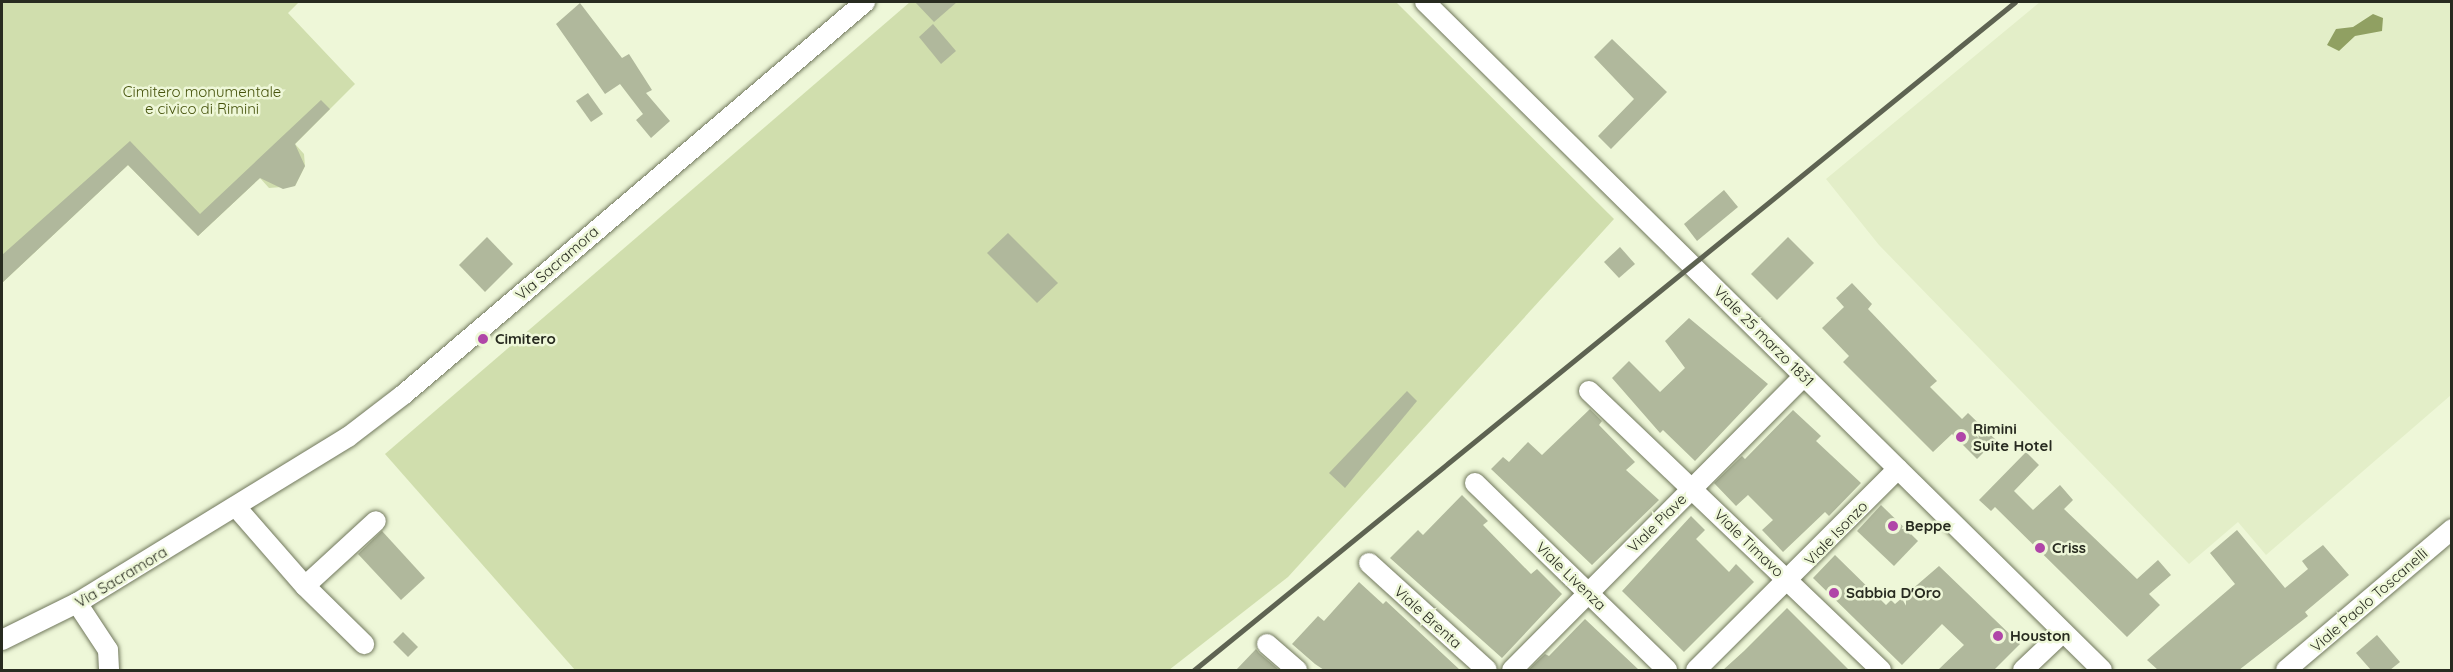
<!DOCTYPE html>
<html>
<head>
<meta charset="utf-8">
<style>
  body { margin:0 }
  #map { position:relative; width:2453px; height:672px; overflow:hidden; background:#eef7d8; font-family:Quicksand,sans-serif }
  div>[style] { position:absolute }
  .built>* { inset:0; background:#e3eec8 }
  .green>* { inset:0; background:#d0dead }
  .water>* { inset:0; background:#90a062 }
  .building>* { inset:0; background:#b0b89c }
  .roads { filter:drop-shadow(0 0 2px #71785d) drop-shadow(0 0 2px #71785d) }
  .minor>* { height:20px; margin:-10px; padding:0 10px; transform-origin:10px; border-radius:10px; background:#fff }
  .rail>* { height:4.5px; margin:-2.25px; padding:0 2.25px; transform-origin:2.25px; border-radius:2.25px; background:#5e6352 }
  .dots>* { width:16px; height:16px; translate:-50% -50%; box-sizing:border-box; border:3px solid #eef7d8; border-radius:50% }
  span { translate:-50% -50%; white-space:nowrap; text-align:center; line-height:1.15; -webkit-text-stroke:5px #eef7d8; paint-order:stroke }
  .park-label { font-size:15px; color:#46530c }
  .street-label { font-size:15px; color:#282b20 }
  .poi-label { font-size:15px; color:#282b20; font-weight:700 }
  .left { translate:0 -50%; text-align:left }
  .frame { position:absolute; inset:0; border:3px solid #282b20; pointer-events:none }
</style>
</head>
<body>
<div id="map">
  <div class="built">
    <i style="clip-path:polygon(2040px 2px,2451px 2px,2451px 395px,2266px 555px,2238px 522px,2189px 564px,1879px 245px,1826px 179px)"></i>
  </div>
  <div class="green">
    <i style="clip-path:polygon(2px 2px,299px 2px,288px 13px,355px 84px,295px 144px,304px 154px,305px 166px,295px 186px,269px 188px,260px 178px,198px 236px,128px 165px,2px 283px)"></i>
    <i style="clip-path:polygon(910px 2px,1396px 2px,1614px 219px,1288px 577px,1169px 670px,575px 670px,385px 454px)"></i>
  </div>
  <div class="water">
    <i style="clip-path:polygon(2373px 14px,2383px 18px,2382px 31px,2355px 36px,2339px 51px,2327px 45px,2336px 29px,2353px 27px)"></i>
  </div>
  <div class="building">
    <i style="clip-path:polygon(915px 2px,957px 2px,934px 22px)"></i>
    <i style="clip-path:polygon(580px 3px,622px 58px,629px 54px,652px 90px,646px 93px,670px 121px,651px 138px,636px 120px,643px 114px,620px 84px,605px 94px,556px 24px)"></i>
    <i style="clip-path:polygon(933px 24px,956px 51px,941px 64px,919px 37px)"></i>
    <i style="clip-path:polygon(1612px 39px,1667px 92px,1611px 149px,1598px 136px,1634px 99px,1594px 57px)"></i>
    <i style="clip-path:polygon(588px 93px,603px 114px,591px 122px,576px 101px)"></i>
    <i style="clip-path:polygon(321px 100px,330px 109px,295px 144px,305px 166px,295px 186px,283px 189px,260px 178px,198px 236px,128px 165px,2px 283px,2px 255px,130px 141px,200px 214px)"></i>
    <i style="clip-path:polygon(1724px 190px,1738px 207px,1697px 241px,1684px 224px)"></i>
    <i style="clip-path:polygon(1008px 233px,1058px 283px,1037px 303px,987px 253px)"></i>
    <i style="clip-path:polygon(487px 237px,513px 264px,485px 292px,459px 265px)"></i>
    <i style="clip-path:polygon(1788px 237px,1814px 263px,1777px 300px,1751px 274px)"></i>
    <i style="clip-path:polygon(1620px 247px,1635px 264px,1619px 278px,1604px 262px)"></i>
    <i style="clip-path:polygon(1852px 283px,1872px 304px,1868px 309px,1937px 381px,1930px 387px,1962px 419px,1968px 413px,1996px 440px,1977px 459px,1952px 434px,1933px 452px,1843px 362px,1849px 356px,1822px 328px,1844px 307px,1836px 298px)"></i>
    <i style="clip-path:polygon(1689px 318px,1768px 384px,1695px 461px,1663px 430px,1660px 433px,1612px 378px,1629px 361px,1660px 392px,1685px 368px,1665px 341px)"></i>
    <i style="clip-path:polygon(1407px 391px,1417px 401px,1345px 488px,1329px 473px)"></i>
    <i style="clip-path:polygon(1590px 409px,1602px 421px,1599px 425px,1635px 462px,1626px 470px,1659px 500px,1592px 565px,1491px 469px,1503px 457px,1509px 462px,1528px 442px,1542px 455px)"></i>
    <i style="clip-path:polygon(1793px 410px,1821px 436px,1816px 441px,1861px 483px,1829px 516px,1825px 512px,1783px 552px,1762px 530px,1773px 520px,1748px 495px,1736px 506px,1714px 483px,1742px 456px,1745px 459px)"></i>
    <i style="clip-path:polygon(2026px 452px,2039px 465px,2014px 491px,2033px 510px,2060px 485px,2073px 500px,2064px 509px,2137px 579px,2158px 560px,2171px 575px,2149px 594px,2160px 605px,2127px 637px,1995px 507px,1991px 511px,1979px 500px)"></i>
    <i style="clip-path:polygon(1462px 495px,1488px 521px,1483px 525px,1531px 574px,1537px 569px,1562px 594px,1502px 658px,1390px 558px,1418px 530px,1423px 535px)"></i>
    <i style="clip-path:polygon(1881px 505px,1918px 541px,1894px 566px,1857px 531px)"></i>
    <i style="clip-path:polygon(1691px 516px,1705px 530px,1696px 539px,1729px 572px,1736px 564px,1754px 582px,1684px 652px,1622px 591px)"></i>
    <i style="clip-path:polygon(2237px 530px,2285px 588px,2308px 569px,2302px 561px,2323px 545px,2349px 575px,2305px 612px,2308px 616px,2239px 670px,2158px 670px,2147px 660px,2235px 584px,2210px 553px)"></i>
    <i style="clip-path:polygon(382px 531px,425px 578px,401px 600px,358px 554px)"></i>
    <i style="clip-path:polygon(1835px 555px,1886px 605px,1891px 600px,1895px 604px,1939px 566px,2020px 644px,1994px 670px,1938px 670px,1964px 645px,1942px 624px,1902px 665px,1813px 578px)"></i>
    <i style="clip-path:polygon(1359px 582px,1383px 604px,1386px 601px,1460px 670px,1324px 670px,1315px 664px,1292px 644px,1318px 616px,1324px 621px)"></i>
    <i style="clip-path:polygon(1787px 608px,1849px 670px,1723px 670px,1744px 651px)"></i>
    <i style="clip-path:polygon(1585px 619px,1639px 670px,1528px 670px,1545px 654px,1549px 656px)"></i>
    <i style="clip-path:polygon(403px 632px,418px 647px,408px 657px,393px 642px)"></i>
    <i style="clip-path:polygon(2377px 635px,2400px 662px,2390px 670px,2371px 670px,2356px 653px)"></i>
    <i style="clip-path:polygon(1256px 649px,1259px 653px,1279px 670px,1236px 670px)"></i>
  </div>
  <div class="roads">
    <div class="minor">
      <i style="left:1425px;top:2px;width:951px;rotate:44.62deg"></i>
      <i style="left:1589px;top:391px;width:404px;rotate:43.7deg"></i>
      <i style="left:1475px;top:483px;width:268px;rotate:44.2deg"></i>
      <i style="left:236px;top:507px;width:105px;rotate:48.9deg"></i>
      <i style="left:305px;top:586px;width:83px;rotate:44.5deg"></i>
      <i style="left:1369px;top:563px;width:159px;rotate:42.2deg"></i>
      <i style="left:305px;top:586px;width:96px;rotate:-42.5deg"></i>
      <i style="left:77px;top:603px;width:56px;rotate:56.6deg"></i>
      <i style="left:108px;top:650px;width:20px;rotate:87deg"></i>
      <i style="left:2px;top:640px;width:84px;rotate:-26.3deg"></i>
      <i style="left:77px;top:603px;width:318px;rotate:-31.5deg"></i>
      <i style="left:348px;top:437px;width:69px;rotate:-37.4deg"></i>
      <i style="left:403px;top:395px;width:607px;rotate:-40.39deg"></i>
      <i style="left:1267px;top:644px;width:40px;rotate:41deg"></i>
      <i style="left:1512px;top:670px;width:414px;rotate:-45.2deg"></i>
      <i style="left:1696px;top:670px;width:285px;rotate:-44.9deg"></i>
      <i style="left:2023px;top:670px;width:55px;rotate:-43.5deg"></i>
      <i style="left:2286px;top:670px;width:218px;rotate:-40.3deg"></i>
    </div>
  </div>
  <div class="rail">
    <i style="left:1194px;top:670px;width:1058px;rotate:-39.13deg"></i>
  </div>
  <div class="dots">
    <i style="left:483px;top:339px;background:#b046a8"></i>
    <i style="left:1961px;top:437px;background:#b046a8"></i>
    <i style="left:1893px;top:526px;background:#b046a8"></i>
    <i style="left:2040px;top:548px;background:#b046a8"></i>
    <i style="left:1834px;top:593px;background:#b046a8"></i>
    <i style="left:1998px;top:636px;background:#b046a8"></i>
  </div>
  <div class="park-label">
    <span style="left:202px;top:100px">Cimitero monumentale<br>e civico di Rimini</span>
  </div>
  <div class="street-label">
    <span style="left:557px;top:263px;rotate:-41deg">Via Sacramora</span>
    <span style="left:1764px;top:336px;rotate:45deg">Viale 25 marzo 1831</span>
    <span style="left:1657px;top:523px;rotate:-45deg">Viale Piave</span>
    <span style="left:1836px;top:533px;rotate:-46deg">Viale Isonzo</span>
    <span style="left:1749px;top:543px;rotate:44deg">Viale Timavo</span>
    <span style="left:1571px;top:576px;rotate:44deg">Viale Livenza</span>
    <span style="left:121px;top:577px;rotate:-31deg">Via Sacramora</span>
    <span style="left:2369px;top:600px;rotate:-41deg">Viale Paolo Toscanelli</span>
    <span style="left:1428px;top:617px;rotate:42deg">Viale Brenta</span>
  </div>
  <div class="poi-label">
    <span class="left" style="left:495px;top:339px">Cimitero</span>
    <span class="left" style="left:1973px;top:437px">Rimini<br>Suite Hotel</span>
    <span class="left" style="left:1905px;top:526px">Beppe</span>
    <span class="left" style="left:2052px;top:548px">Criss</span>
    <span class="left" style="left:1846px;top:593px">Sabbia D'Oro</span>
    <span class="left" style="left:2010px;top:636px">Houston</span>
  </div>
  <div class="frame"></div>
</div>
</body>
</html>
